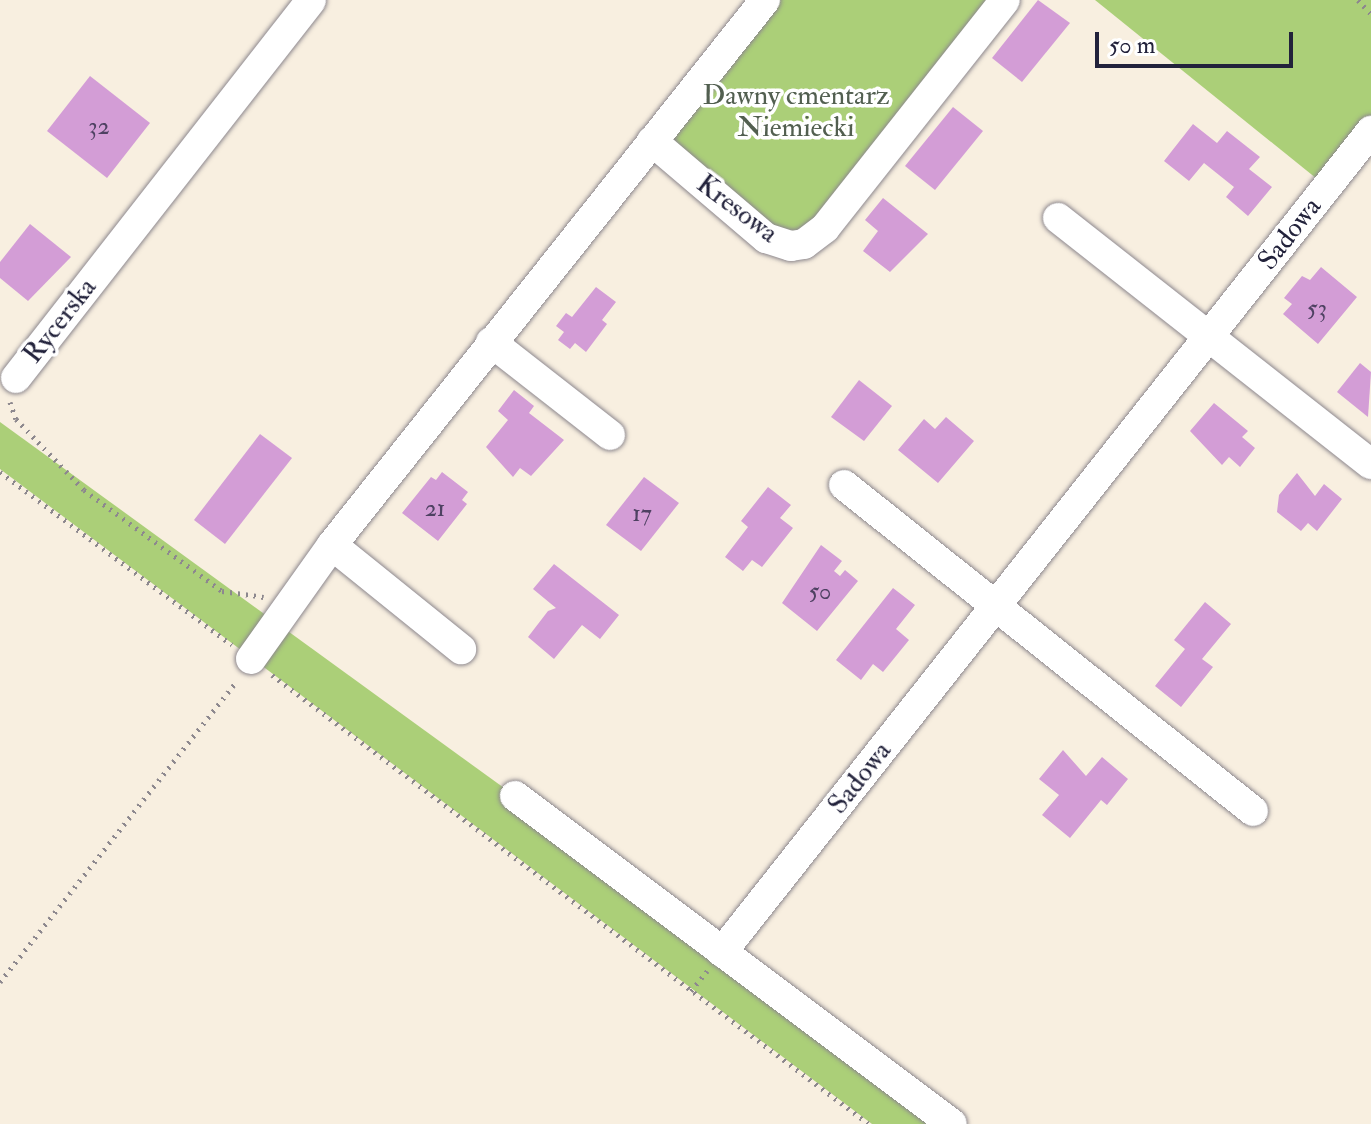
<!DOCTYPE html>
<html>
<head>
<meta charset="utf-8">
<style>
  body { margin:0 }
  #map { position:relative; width:1371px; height:1124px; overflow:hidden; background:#f8efe0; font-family:"IM FELL Double Pica",serif }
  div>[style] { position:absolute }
  .green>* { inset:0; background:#abcf78 }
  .building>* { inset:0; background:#d39dd6 }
  .path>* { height:5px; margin-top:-2.5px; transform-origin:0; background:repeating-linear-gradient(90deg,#8d888e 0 2px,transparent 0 8px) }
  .roads { filter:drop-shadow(0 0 2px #8d888e) drop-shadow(0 0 2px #8d888e) }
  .minor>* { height:30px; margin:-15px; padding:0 15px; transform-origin:15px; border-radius:15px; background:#fff }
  span { translate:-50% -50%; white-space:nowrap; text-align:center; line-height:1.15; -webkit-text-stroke:7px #fff; paint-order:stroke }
  .number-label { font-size:24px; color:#4e4162 }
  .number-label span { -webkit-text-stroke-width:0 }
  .park-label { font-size:28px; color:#525f50 }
  .street-label { font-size:28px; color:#22223b }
  .scale { position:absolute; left:1095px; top:32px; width:198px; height:36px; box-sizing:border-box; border:4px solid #22223b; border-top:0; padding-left:10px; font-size:24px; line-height:28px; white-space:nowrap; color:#22223b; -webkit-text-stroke:6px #fff; paint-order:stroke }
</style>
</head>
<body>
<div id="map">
  <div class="green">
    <i style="clip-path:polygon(765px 0,1005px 0,791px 246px,652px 141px)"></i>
    <i style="clip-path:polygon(1095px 0,1371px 0,1371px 131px,1327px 187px)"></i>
    <i style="clip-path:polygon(0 422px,515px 796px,952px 1124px,872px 1124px,0 469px)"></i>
  </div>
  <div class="building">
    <i style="clip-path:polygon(1038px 0,1070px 23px,1022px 82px,992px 58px)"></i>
    <i style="clip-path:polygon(90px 76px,150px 123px,107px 178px,47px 131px)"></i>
    <i style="clip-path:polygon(953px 107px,983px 131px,935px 190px,905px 166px)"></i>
    <i style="clip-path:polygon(1193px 124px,1217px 143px,1227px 131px,1260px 157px,1249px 169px,1272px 187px,1248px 216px,1226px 197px,1234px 187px,1204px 163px,1189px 181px,1164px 161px)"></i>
    <i style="clip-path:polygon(883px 198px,928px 234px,890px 272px,863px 251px,878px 231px,865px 220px)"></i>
    <i style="clip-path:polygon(30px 224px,71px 257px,28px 301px,0 278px,0 262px)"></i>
    <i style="clip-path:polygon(1321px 267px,1357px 297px,1318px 344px,1283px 314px,1292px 304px,1284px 298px,1302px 276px,1310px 280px)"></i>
    <i style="clip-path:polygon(596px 287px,616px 302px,602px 320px,607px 324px,586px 352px,575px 343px,570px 349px,558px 340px,564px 332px,556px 326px,566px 313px,572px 317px)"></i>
    <i style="clip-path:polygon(1360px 363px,1371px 372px,1368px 417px,1337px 392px)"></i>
    <i style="clip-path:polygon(859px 380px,892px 406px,864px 441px,831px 417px)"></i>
    <i style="clip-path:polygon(514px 390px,534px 406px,529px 413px,564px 440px,531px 476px,520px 468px,513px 477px,486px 447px,508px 420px,498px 411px)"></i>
    <i style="clip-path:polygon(1214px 403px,1248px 431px,1242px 437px,1255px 448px,1240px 467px,1229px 457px,1222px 465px,1190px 431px)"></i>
    <i style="clip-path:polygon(946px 417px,974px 441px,938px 483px,898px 450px,924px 419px,935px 429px)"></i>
    <i style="clip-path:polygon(260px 434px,292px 458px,225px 544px,194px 520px)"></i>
    <i style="clip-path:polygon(442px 472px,468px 492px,462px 500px,467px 504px,438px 541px,402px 513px,431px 477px,436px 480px)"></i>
    <i style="clip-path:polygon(1297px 473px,1315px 496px,1324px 484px,1342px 499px,1317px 531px,1308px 523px,1301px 531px,1277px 512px,1279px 495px)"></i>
    <i style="clip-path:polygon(644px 477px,679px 503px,641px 551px,606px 525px)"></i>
    <i style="clip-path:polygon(768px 487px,791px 505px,780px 518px,793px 528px,762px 567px,752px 560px,743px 571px,725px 557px,748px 527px,741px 521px)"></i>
    <i style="clip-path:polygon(821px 545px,842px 561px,834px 571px,840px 576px,845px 570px,858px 581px,817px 631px,782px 603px)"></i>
    <i style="clip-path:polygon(554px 564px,619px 615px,600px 639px,582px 625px,554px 659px,528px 637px,548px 611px,556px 608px,533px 589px)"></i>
    <i style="clip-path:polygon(893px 588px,915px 605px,896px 629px,909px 640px,883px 672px,873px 664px,861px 680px,836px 660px)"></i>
    <i style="clip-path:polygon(1205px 602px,1231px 624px,1202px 659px,1213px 667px,1181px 707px,1155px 686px,1185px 649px,1174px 640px)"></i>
    <i style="clip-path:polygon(1063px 750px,1086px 776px,1102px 757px,1128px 779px,1107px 805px,1101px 800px,1070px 838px,1042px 815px,1059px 795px,1039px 779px)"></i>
  </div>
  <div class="path">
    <i style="left:1358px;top:0;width:19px;rotate:47deg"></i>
    <i style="left:10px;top:402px;width:18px;rotate:71deg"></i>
    <i style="left:16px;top:419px;width:98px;rotate:46.2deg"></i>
    <i style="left:84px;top:490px;width:171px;rotate:36.2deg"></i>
    <i style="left:222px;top:591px;width:42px;rotate:8.1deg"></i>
    <i style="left:0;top:472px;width:289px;rotate:36.7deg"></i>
    <i style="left:272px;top:675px;width:747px;rotate:36.95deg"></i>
    <i style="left:0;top:982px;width:383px;rotate:-51.8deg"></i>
    <i style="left:691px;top:991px;width:26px;rotate:-51deg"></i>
  </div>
  <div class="roads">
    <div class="minor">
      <i style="left:652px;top:141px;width:150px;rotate:40.4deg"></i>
      <i style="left:766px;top:238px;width:26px;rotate:18deg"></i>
      <i style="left:791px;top:246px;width:13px;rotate:-9deg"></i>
      <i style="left:804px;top:244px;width:26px;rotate:-37deg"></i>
      <i style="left:825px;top:228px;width:290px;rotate:-51.7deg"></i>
      <i style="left:1058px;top:218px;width:398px;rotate:38.2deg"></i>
      <i style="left:491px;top:342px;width:151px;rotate:38deg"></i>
      <i style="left:16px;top:378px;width:479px;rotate:-52deg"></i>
      <i style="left:844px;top:485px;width:523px;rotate:38.56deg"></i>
      <i style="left:332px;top:545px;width:166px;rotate:38.9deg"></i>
      <i style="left:251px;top:659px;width:140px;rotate:-54.6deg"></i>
      <i style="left:332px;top:545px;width:696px;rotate:-51.53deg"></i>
      <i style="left:515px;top:796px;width:546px;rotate:36.89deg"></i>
      <i style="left:722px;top:952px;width:1047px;rotate:-51.67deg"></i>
    </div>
  </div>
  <div class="number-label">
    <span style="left:99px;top:127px">32</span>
    <span style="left:1317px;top:309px">53</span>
    <span style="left:435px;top:509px">21</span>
    <span style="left:642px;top:514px">17</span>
    <span style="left:820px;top:592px">50</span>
  </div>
  <div class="park-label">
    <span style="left:796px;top:112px">Dawny cmentarz<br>Niemiecki</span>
  </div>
  <div class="street-label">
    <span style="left:737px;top:209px;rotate:37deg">Kresowa</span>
    <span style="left:1290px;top:234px;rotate:-52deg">Sadowa</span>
    <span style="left:60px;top:321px;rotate:-52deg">Rycerska</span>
    <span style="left:860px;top:778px;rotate:-52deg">Sadowa</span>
  </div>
  <div class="scale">50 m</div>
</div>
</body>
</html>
